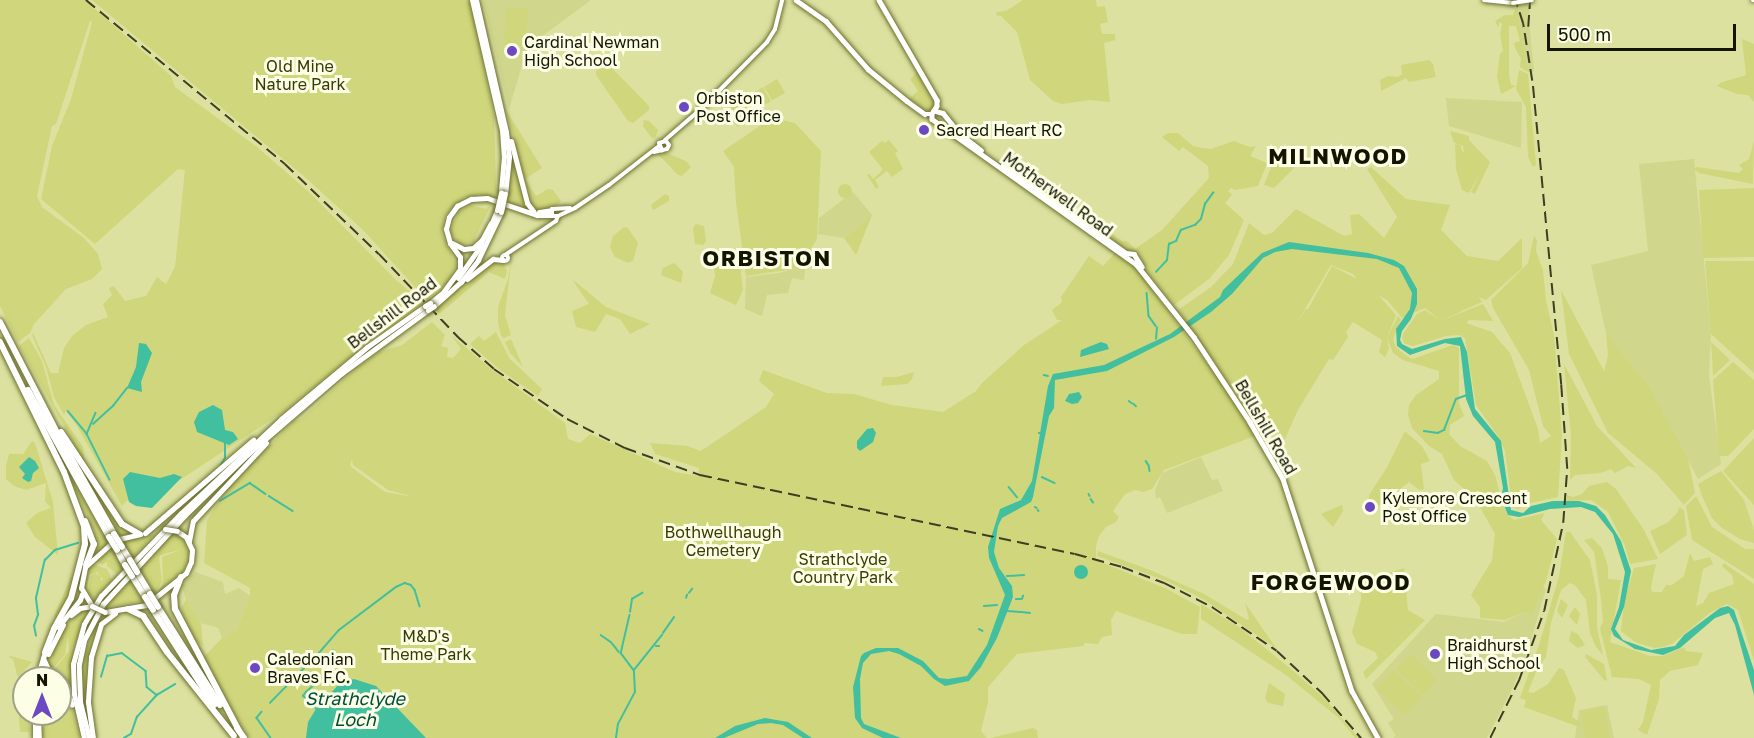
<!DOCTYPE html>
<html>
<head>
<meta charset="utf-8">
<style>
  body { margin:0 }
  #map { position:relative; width:1754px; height:738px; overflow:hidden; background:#dce19f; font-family:"Golos Text",sans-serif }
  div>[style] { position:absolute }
  .built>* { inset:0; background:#d0d68b }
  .green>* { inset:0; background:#d0d67b }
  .round { border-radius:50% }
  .water>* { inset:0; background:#42bf9e }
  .stream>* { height:1.5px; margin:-0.75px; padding:0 0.75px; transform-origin:0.75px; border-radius:0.75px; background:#42bf9e }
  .roads { filter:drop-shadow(0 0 2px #6c7030) drop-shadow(0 0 2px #6c7030) }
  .secondary>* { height:4px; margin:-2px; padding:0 2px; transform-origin:2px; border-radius:2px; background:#fff }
  .secondary>.ring { margin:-2px; padding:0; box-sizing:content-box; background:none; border:4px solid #fff; border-radius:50% }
  .primary>* { height:4.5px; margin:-2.25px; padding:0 2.25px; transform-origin:2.25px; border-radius:2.25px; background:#fff }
  .trunk>* { height:5px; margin:-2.5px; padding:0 2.5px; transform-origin:2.5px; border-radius:2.5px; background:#fff }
  .motorway>* { height:6px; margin:-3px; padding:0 3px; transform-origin:3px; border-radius:3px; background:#fff }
  .rail>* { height:1.5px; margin-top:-0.75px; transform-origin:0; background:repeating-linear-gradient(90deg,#3d3f21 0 12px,transparent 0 18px) }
  .bridges { filter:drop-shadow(0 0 2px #6c7030) drop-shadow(0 0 2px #6c7030) }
  .secondary-bridge>* { height:4px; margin:-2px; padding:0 2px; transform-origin:2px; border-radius:2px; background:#fff }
  .trunk-bridge>* { height:5px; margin:-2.5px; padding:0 2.5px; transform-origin:2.5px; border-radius:2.5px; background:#fff }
  .motorway-bridge>* { height:6px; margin:-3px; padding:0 3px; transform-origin:3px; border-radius:3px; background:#fff }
  .dots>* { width:16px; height:16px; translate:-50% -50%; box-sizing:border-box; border:3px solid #fcffe5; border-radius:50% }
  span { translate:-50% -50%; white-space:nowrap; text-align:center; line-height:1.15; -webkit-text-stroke:6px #fcffe5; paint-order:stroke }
  .poi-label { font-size:16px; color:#141500 }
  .left { translate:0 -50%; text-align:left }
  .park-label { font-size:16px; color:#383a03 }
  .street-label { font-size:16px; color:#141500 }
  .water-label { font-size:18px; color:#004c3c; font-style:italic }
  .district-label { font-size:22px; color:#141500; font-weight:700; letter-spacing:1.5px }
  .north { position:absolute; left:12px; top:666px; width:60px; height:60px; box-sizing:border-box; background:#fcffe5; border:2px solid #9fa189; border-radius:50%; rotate:0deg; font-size:16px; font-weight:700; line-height:24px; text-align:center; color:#141500 }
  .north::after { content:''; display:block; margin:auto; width:21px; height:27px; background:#6c49c2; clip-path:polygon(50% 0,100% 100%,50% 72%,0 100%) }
  .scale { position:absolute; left:1547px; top:24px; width:189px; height:27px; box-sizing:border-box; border:3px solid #141500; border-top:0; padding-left:8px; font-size:18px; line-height:21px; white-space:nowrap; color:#141500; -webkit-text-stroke:4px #fcffe5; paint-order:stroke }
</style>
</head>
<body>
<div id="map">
  <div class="built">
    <i style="clip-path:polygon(483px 0,591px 0,537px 40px,523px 62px,509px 109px)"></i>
    <i style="clip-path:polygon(1514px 0,1531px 0,1529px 21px,1534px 72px,1528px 72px)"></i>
    <i style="clip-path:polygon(1446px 98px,1522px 102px,1521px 148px,1449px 126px)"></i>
    <i style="clip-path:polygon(1694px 159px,1711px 334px,1709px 376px,1721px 464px,1698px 479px,1649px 386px,1606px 333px,1591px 265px,1648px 251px,1639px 164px)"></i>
    <i style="clip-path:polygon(853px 192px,872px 215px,844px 238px,818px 234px,819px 218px)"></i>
    <i style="clip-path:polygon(801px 262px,806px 263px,804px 280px,792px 278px,788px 293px,767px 295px,762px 316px,745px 309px,746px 277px,779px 273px,793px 269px)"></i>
    <i style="clip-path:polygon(1201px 457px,1212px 480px,1218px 479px,1223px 491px,1167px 513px,1160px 497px,1156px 498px,1155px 491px,1162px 473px)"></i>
    <i style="clip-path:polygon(195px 572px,223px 582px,225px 594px,239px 588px,250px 596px,236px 630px,222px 638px,218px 628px,201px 623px,186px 600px,182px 585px)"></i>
    <i style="clip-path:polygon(1543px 587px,1546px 589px,1528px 650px,1513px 687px,1487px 738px,1393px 738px,1396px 736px,1388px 723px,1394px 719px,1372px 684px,1436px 614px,1504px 622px,1527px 611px,1530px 617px)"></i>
    <i style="clip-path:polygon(1607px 705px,1614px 738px,1575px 738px,1579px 710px)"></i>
  </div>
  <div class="green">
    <i style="clip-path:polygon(0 0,85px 0,171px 76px,175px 87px,257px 147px,310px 193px,395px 279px,423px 303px,365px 345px,283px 412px,154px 497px,134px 493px,122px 506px,77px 426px,66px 411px,64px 415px,54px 397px,46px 367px,32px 335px,33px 333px,51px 373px,58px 373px,64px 348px,72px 336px,86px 325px,108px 317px,103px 304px,112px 295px,109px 288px,114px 286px,125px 301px,146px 296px,157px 277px,166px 284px,175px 267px,185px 170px,178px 169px,95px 244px,41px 199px,52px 146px,71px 99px,92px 22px,90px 21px,56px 124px,52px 126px,37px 196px,42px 207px,84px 238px,98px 254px,102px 269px,92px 279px,66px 289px,34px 324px,30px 333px,18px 342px,0 306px)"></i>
    <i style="clip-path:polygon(92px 0,470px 0,494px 117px,496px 187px,495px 197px,480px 195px,465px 197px,452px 207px,445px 216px,441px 233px,456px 265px,448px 282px,427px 300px,363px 230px,306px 178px)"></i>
    <i style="clip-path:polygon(1023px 0,1096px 0,1097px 7px,1105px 6px,1108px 22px,1100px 24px,1102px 34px,1115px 34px,1115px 40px,1104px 43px,1110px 102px,1090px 100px,1062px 104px,1053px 101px,1030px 80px,1017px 32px,1001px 16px,996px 15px,997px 12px,1006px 11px)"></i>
    <i style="clip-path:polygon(1516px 6px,1528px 72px,1520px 67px,1521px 59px,1515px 48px,1514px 43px,1520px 41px,1516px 26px,1509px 26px,1509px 75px,1511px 85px,1516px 86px,1501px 94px,1497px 77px,1500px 54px,1503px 51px,1500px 34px,1502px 24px,1500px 22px,1498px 27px,1495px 21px,1505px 15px,1513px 15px)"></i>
    <i style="clip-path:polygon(506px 7px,528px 9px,526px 46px,504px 45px)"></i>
    <i style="clip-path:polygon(1742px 39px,1754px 44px,1754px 102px,1748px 95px,1737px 94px,1717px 86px,1720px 83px,1746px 75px)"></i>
    <i style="clip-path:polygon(1429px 60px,1433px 64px,1436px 77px,1409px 82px,1406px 78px,1381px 91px,1380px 80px,1388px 76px,1398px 77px,1402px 74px,1401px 65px)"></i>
    <i style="clip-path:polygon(604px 64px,608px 64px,649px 106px,649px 110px,633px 123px,628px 121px,596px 75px,596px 71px)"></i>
    <i style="clip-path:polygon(1519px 70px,1528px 74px,1536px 165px,1533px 167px,1528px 157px,1526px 107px,1516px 89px)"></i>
    <i style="clip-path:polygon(917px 72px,934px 103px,934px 108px,929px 112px,908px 100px,918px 91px,910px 79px)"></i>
    <i style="clip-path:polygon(777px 79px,785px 93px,772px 100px,764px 87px)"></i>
    <i style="clip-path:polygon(763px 87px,771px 101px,758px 109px,754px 102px,741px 112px,746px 120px,738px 127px,731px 119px,729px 105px,747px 91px,750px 95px)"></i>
    <i style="clip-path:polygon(506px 110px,542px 168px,525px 179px,536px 196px,548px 189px,553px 190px,561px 201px,557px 206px,534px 212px)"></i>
    <i style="clip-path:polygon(777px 119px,795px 123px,821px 151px,817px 239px,804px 260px,793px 269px,746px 276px,736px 202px,734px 167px,723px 151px,764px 123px)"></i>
    <i style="clip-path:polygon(644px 120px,649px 121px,658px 130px,655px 138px,651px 137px,643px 126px)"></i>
    <i style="clip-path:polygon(1450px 131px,1469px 136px,1469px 140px,1490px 162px,1475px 194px,1471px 192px,1480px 173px,1469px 193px,1462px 190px,1456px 169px,1455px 144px,1461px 146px,1462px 151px,1464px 153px,1463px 146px,1454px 143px)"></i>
    <i style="clip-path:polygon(1168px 133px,1178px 133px,1193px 146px,1202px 148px,1211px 149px,1234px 141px,1250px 147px,1256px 146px,1250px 156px,1267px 163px,1258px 186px,1235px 190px,1231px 188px,1228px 191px,1232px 195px,1225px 203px,1244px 220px,1229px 255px,1209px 279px,1174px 305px,1148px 273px,1139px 253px,1125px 249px,1076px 213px,1078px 209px,1122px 241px,1127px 241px,1135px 249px,1162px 230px,1209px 178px,1208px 166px,1183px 147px,1179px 151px,1162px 137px)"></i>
    <i style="clip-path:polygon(889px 140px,898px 151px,895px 153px,903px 169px,892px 177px,887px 171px,875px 180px,879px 187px,876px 189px,867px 175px,869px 174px,873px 179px,881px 172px,882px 168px,869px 152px,882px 141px,885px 143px)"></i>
    <i style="clip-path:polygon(1754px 141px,1753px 184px,1699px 173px,1694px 169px,1697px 167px,1739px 173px,1743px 169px,1739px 165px,1749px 159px)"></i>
    <i style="clip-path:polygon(1293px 151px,1302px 160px,1274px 188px,1264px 185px,1272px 165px,1286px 168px)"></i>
    <i style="clip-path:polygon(664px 152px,686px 161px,691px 167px,682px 176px,678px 175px,658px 154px)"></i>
    <i style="clip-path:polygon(511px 158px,531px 208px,504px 204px)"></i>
    <i style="clip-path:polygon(evenodd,1371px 167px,1406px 199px,1450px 205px,1441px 230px,1467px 256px,1498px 261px,1522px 238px,1522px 268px,1486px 300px,1479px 297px,1482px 302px,1440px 321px,1483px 304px,1493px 321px,1469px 320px,1466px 323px,1492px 332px,1510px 353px,1538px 429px,1540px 443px,1551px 436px,1543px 426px,1529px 370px,1493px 308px,1491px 300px,1528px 263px,1534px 236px,1537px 240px,1536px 251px,1543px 270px,1546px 301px,1554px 335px,1562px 435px,1558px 497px,1530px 503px,1518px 509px,1512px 506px,1505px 451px,1498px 436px,1476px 405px,1465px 338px,1459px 335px,1446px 336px,1413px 346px,1404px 343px,1402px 337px,1404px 332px,1417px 314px,1425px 310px,1440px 320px,1425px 308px,1402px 318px,1387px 300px,1379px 296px,1396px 315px,1387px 338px,1398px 316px,1401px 319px,1393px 339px,1396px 347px,1404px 354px,1412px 359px,1453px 345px,1459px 348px,1459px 403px,1464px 416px,1450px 425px,1449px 434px,1460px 446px,1487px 461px,1495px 475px,1503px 506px,1509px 516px,1514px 520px,1545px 513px,1541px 520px,1557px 539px,1546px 581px,1530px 618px,1527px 611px,1505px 620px,1480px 618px,1480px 607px,1471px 595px,1492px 560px,1495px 534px,1476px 500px,1454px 480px,1442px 454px,1429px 446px,1412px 428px,1408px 415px,1409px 405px,1416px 395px,1439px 379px,1439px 371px,1403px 360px,1393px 353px,1387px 338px,1389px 349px,1385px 357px,1379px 352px,1382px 340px,1353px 322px,1346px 332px,1348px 337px,1333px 360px,1329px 359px,1298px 410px,1283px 443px,1268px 446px,1243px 403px,1178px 310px,1211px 287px,1233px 264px,1249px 223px,1264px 235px,1272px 233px,1296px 209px,1344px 236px,1352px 234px,1350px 215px,1359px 214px,1384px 238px,1397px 217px,1367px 169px,1371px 167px,1331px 265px,1353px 274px,1357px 279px,1332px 266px,1308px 309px,1306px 309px,1295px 326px,1331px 265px)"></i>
    <i class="round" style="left:838px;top:184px;width:14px;height:14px"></i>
    <i style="clip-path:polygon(1754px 188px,1754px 257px,1703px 258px,1699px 190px)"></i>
    <i style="clip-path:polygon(665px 194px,669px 196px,669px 201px,653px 210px,651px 205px)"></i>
    <i style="clip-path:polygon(470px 205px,486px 209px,491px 205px,473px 242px,459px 244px,451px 234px,452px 225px,459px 212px)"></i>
    <i style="clip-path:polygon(872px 215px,856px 255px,844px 238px)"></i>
    <i style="clip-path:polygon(696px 224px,704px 226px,706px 241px,703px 245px,695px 244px,693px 228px)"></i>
    <i style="clip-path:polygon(624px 227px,628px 228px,638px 243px,633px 261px,628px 263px,615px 257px,610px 247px,613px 236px)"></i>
    <i style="clip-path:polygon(evenodd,1115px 253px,1137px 270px,1222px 384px,1255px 436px,1164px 470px,1152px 489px,1143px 492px,1135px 490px,1125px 494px,1113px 511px,1119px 517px,1116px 522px,1106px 527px,1099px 536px,1096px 545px,1096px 560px,1167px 589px,1200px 607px,1197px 634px,1182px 634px,1116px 611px,1111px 620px,1112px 635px,1102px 637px,1098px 644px,1085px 643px,1083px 646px,1017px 654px,988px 687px,988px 702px,981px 731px,987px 738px,249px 738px,202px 659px,222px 638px,236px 630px,250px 596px,250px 588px,204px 563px,207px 520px,227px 489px,294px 421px,302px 418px,358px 367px,379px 352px,402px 345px,432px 322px,445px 335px,441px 346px,448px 348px,447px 357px,453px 358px,461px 349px,452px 336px,490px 368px,565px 423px,568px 439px,580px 443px,590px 434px,675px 472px,698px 476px,699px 468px,655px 454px,650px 443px,688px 446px,700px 451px,707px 447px,766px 407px,774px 394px,759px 381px,763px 370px,827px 393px,854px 394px,892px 405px,943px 412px,976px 391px,982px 383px,1024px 345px,1062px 320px,1057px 320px,1052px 310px,1062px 302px,1061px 297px,1089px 256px,1103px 266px,1115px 253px,352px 459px,353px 465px,388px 490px,414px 497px,385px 492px,350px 466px,352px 459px)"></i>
    <i style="clip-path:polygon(512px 255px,505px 315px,511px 335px,504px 338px,501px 336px,498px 322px,498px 307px,508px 279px)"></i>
    <i style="clip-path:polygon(739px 256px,743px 290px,736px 305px,710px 293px,715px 276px,713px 259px)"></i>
    <i style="clip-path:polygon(1705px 261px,1754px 261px,1754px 373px,1711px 334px)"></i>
    <i style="clip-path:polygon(495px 262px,504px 265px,507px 271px,505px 279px,489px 272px,439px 314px,434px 308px,480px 270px)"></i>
    <i style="clip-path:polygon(674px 263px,683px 272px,681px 283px,661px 275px,663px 268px)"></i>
    <i style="clip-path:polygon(572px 279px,606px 307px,650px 324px,630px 334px,620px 319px,606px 314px,595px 332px,576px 327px,572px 311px,589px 304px)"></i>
    <i style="clip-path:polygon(1561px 290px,1604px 371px,1608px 355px,1606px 333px,1649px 386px,1688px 459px,1695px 493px,1684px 505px,1657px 474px,1608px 433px,1569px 354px)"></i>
    <i style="clip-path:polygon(496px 332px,510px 359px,542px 389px,538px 396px,500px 370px,470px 344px,479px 336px,484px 341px)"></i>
    <i style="clip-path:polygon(29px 338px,42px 361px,54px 405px,83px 447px,85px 463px,19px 346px)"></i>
    <i style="clip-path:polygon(511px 339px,523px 367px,510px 353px,505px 342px)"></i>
    <i style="clip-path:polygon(1711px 342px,1730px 360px,1713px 376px,1712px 355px)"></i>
    <i style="clip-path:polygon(1733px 362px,1754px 380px,1754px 429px,1728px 456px,1719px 456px,1713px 380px)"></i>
    <i style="clip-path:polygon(1564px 364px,1597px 426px,1636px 468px,1628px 466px,1615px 473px,1611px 469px,1600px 473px,1575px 475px,1570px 480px,1571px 435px)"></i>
    <i style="clip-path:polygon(914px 372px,912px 379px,907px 384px,881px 386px,883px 377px,897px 377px)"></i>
    <i style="clip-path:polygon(1405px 431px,1422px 446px,1430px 461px,1421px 464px,1424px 489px,1419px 490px,1409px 482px,1379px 506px,1369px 499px,1369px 495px,1386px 469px)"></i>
    <i style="clip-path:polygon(1754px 438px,1754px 505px,1723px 471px)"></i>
    <i style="clip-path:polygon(32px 441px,35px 443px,53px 502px,58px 555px,35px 537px,26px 523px,37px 513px,51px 508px,45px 501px,46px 483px,26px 490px,14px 486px,6px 479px,6px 466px,9px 454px,23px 454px)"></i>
    <i style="clip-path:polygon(76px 460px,120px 525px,130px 533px,120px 536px)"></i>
    <i style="clip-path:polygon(62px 461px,108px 543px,95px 554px,94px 531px)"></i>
    <i style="clip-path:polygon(1721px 471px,1744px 500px,1754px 530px,1754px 543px,1740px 539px,1722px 528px,1712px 518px,1702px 496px,1698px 484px)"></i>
    <i style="clip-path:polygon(1607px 482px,1616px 489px,1644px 530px,1658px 559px,1630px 564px,1625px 546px,1608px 512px,1591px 500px,1566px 501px,1567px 495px,1573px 497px,1582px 494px,1589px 486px)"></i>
    <i style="clip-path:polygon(1696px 496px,1712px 527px,1745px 549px,1754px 549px,1754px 579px,1692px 540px,1686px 506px)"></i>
    <i style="clip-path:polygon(1342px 505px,1343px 511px,1333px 527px,1321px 514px)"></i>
    <i style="clip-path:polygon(1679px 507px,1684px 510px,1687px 535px,1660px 554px,1650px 531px,1667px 523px,1678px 512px)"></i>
    <i style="clip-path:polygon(1566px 532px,1570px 532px,1590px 560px,1597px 595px,1597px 628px,1603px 655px,1596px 647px,1590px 633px,1586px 600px,1575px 585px,1570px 583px,1561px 590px,1551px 623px,1546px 657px,1537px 669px,1528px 692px,1533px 693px,1548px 684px,1559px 668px,1564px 670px,1576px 698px,1572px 717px,1580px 722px,1579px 727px,1524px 707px,1526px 700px,1520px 698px,1539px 645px,1559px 576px)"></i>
    <i style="clip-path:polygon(173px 533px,186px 543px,190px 557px,184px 570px,157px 595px,163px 584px,162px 557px,182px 549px,161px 555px,159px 558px,162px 582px,155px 593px,139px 568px)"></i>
    <i style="clip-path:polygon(155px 534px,133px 557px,122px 540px,146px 536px)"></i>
    <i style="clip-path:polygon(1592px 538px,1602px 548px,1608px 567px,1608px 579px,1621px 580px,1610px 642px,1650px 656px,1663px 656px,1684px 647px,1686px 651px,1703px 653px,1698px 665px,1670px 671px,1660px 680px,1659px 699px,1647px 735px,1638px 730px,1643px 722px,1651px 685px,1639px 679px,1612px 677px,1600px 629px,1603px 621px,1601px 599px,1594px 552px,1584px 540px)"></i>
    <i style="clip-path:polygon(110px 546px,123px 568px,117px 574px,107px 566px,107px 562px,102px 565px,96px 559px)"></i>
    <i style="clip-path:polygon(1098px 551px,1150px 570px,1204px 594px,1247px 620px,1249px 619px,1245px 603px,1276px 648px,1203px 599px,1164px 580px,1097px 556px)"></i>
    <i style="clip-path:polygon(1690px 553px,1694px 561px,1710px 557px,1713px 564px,1703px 569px,1696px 606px,1703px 603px,1709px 593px,1734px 584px,1732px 575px,1722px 566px,1724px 563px,1754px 584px,1754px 661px,1738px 610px,1727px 604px,1711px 612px,1673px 643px,1663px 647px,1654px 648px,1635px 642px,1621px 631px,1624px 602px,1634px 568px,1656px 564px,1651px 587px,1652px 592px,1662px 592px,1666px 585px,1672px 585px,1684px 576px)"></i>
    <i style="clip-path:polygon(90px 563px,107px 569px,112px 580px,94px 600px,88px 591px,91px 576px,95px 573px,101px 576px,101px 581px,103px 579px,97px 572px,89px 575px,87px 588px,91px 599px,83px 590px,85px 571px)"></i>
    <i style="clip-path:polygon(1404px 568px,1408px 610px,1425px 620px,1366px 679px,1363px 672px,1378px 658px,1375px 652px,1357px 644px,1352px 632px,1361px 600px,1361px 582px)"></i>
    <i style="clip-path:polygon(71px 577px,73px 577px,68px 600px,57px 618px,54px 616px)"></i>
    <i style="clip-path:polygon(129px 578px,142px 601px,106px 607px,115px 594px)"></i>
    <i style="clip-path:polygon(1561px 599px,1568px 605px,1562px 618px,1557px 611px)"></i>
    <i style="clip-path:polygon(186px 600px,201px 623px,203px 646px,193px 638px,184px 617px,181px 608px)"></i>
    <i style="clip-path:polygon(1201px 604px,1239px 627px,1291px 669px,1324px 698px,1359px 738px,1355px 738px,1340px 719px,1286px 675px,1201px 619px)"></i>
    <i style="clip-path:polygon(1575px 607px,1580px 614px,1577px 625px,1569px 616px)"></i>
    <i style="clip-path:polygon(88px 609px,73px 649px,72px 693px,65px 679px,54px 670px,69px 651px,68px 636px,65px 655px,54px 667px,48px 667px,47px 661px,54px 644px,74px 614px)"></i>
    <i style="clip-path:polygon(104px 613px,108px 614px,95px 632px,86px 676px,90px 733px,81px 682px,82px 662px,92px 633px)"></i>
    <i style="clip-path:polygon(1571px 631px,1578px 634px,1585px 645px,1578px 648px,1569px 641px)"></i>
    <i style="clip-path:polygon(1410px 654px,1437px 679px,1423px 694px,1396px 669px)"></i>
    <i style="clip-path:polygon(1586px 654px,1604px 664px,1607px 680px,1605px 681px,1585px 657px)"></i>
    <i style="clip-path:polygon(11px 656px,32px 662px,18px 678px,13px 659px,8px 657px)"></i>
    <i style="clip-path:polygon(1393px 670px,1422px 697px,1404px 715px,1376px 688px)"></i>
    <i style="clip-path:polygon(60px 681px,66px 688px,80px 738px,43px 738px,43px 714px,60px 714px)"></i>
    <i style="clip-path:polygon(1269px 683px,1285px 694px,1283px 706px,1268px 703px,1265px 698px)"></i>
    <i style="clip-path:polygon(21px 689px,24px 689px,24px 714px,28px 714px,30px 732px,20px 732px,18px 706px)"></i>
    <i style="clip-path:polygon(1604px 707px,1610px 738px,1585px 738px,1581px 712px)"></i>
    <i style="clip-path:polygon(1033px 728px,1037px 730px,1038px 738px,990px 738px)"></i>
  </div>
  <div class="water">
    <i style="clip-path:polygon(1289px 242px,1368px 253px,1394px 260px,1404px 266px,1417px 289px,1417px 304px,1411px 319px,1402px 331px,1400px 340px,1402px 344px,1412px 349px,1445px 339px,1461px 337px,1467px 352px,1475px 409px,1501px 441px,1511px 510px,1523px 513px,1531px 506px,1553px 501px,1579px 501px,1596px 506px,1605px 515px,1621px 541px,1631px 571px,1624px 607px,1615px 629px,1623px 640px,1651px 650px,1675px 646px,1684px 635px,1720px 608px,1728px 606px,1734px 610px,1754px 670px,1754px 695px,1735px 625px,1729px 613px,1715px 618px,1680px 648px,1663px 655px,1635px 649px,1614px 636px,1611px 629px,1619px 607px,1625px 572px,1613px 534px,1595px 512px,1581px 507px,1550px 509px,1519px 517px,1508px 515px,1501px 498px,1503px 488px,1495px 442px,1473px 416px,1466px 399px,1460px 346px,1445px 343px,1410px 355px,1397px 346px,1396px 329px,1410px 309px,1412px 293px,1399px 268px,1377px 259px,1292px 249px,1275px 252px,1263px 258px,1232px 294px,1211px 312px,1174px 337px,1107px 371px,1055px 380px,1054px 408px,1049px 416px,1033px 497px,1031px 502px,1002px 518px,998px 526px,994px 552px,999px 568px,1012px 586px,1013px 597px,997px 638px,981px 667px,969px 681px,945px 686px,934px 679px,921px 666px,899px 654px,889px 651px,871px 654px,863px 663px,860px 679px,861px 718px,864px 724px,901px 738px,883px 738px,862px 728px,855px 718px,853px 687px,861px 656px,864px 653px,876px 648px,898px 648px,923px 661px,939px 678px,948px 679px,967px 676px,987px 645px,1005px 595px,989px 558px,988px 547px,1000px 509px,1021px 500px,1032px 481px,1048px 386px,1053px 374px,1104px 365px,1170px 334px,1220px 297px,1223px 290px,1262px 253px)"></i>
    <i style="clip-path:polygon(1101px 342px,1107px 344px,1109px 349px,1080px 357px,1081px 350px)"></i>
    <i style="clip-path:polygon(139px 343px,146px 344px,152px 353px,141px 382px,142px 392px,127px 388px,136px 367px)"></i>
    <i style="clip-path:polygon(1079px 392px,1082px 397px,1078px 403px,1072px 404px,1065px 401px,1069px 394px)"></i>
    <i style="clip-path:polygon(213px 405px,222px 410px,225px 430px,233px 432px,238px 439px,229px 445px,197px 432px,194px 422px,199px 412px)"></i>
    <i style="clip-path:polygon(873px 428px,876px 433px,873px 442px,860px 451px,857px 448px,857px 441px,867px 429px)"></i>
    <i style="clip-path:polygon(29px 457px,35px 461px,39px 468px,33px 473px,31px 481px,28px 482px,22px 478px,25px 474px,19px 467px)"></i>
    <i style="clip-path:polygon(130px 472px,160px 478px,174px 474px,182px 477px,152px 508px,136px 506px,129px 502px,123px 479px)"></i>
    <i class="round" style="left:1074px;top:565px;width:14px;height:14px"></i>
    <i style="clip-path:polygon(354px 679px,376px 686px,426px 738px,306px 738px,308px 722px,316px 709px,341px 682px)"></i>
    <i style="clip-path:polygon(765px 718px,788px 722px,812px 738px,803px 738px,783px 725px,771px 723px,758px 724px,724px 738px,715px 738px,735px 726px)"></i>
  </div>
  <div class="stream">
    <i style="left:1156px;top:272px;width:16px;rotate:-47deg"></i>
    <i style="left:1167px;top:260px;width:16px;rotate:-83deg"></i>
    <i style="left:1169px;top:244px;width:8px;rotate:-23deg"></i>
    <i style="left:1176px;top:241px;width:12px;rotate:-66deg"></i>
    <i style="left:1181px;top:230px;width:15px;rotate:-20deg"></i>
    <i style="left:1195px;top:225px;width:8px;rotate:-45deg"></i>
    <i style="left:1201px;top:219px;width:16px;rotate:-75deg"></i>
    <i style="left:1205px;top:204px;width:14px;rotate:-54deg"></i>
    <i style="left:1147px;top:293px;width:23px;rotate:85deg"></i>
    <i style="left:1149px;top:316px;width:12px;rotate:55deg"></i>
    <i style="left:1156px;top:339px;width:11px;rotate:-85deg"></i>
    <i style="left:1044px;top:375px;width:4px;rotate:14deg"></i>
    <i style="left:1129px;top:401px;width:4px;rotate:34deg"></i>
    <i style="left:1134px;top:404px;width:3px;rotate:45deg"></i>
    <i style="left:68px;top:411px;width:30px;rotate:50deg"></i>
    <i style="left:96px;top:413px;width:23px;rotate:113deg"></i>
    <i style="left:87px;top:434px;width:51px;rotate:63.4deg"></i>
    <i style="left:93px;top:424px;width:27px;rotate:-42deg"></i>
    <i style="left:113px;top:406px;width:23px;rotate:-52deg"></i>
    <i style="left:1424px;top:431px;width:14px;rotate:8deg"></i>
    <i style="left:1438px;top:433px;width:7px;rotate:-27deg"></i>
    <i style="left:1444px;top:430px;width:33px;rotate:-69deg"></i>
    <i style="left:1456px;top:399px;width:12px;rotate:-20deg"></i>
    <i style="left:1039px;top:433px;width:1px"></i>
    <i style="left:1146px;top:461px;width:4px;rotate:56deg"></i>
    <i style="left:221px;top:465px;width:8px;rotate:-60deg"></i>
    <i style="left:225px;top:458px;width:15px;rotate:-90deg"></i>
    <i style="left:1149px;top:465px;width:6px;rotate:81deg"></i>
    <i style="left:1042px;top:477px;width:14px;rotate:25deg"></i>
    <i style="left:1009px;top:487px;width:13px;rotate:51deg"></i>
    <i style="left:1089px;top:494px;width:2px;rotate:63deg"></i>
    <i style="left:269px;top:496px;width:28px;rotate:32deg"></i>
    <i style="left:1091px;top:499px;width:4px;rotate:56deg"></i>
    <i style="left:220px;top:501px;width:35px;rotate:-31deg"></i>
    <i style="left:250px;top:483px;width:19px;rotate:35deg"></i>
    <i style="left:1035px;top:507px;width:2px;rotate:27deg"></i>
    <i style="left:1038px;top:510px;width:1px;rotate:45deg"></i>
    <i style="left:1007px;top:576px;width:17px;rotate:-3deg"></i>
    <i style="left:689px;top:593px;width:5px;rotate:-53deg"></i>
    <i style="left:686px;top:598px;width:3px;rotate:-72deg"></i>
    <i style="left:1016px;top:599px;width:5px"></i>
    <i style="left:1022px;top:599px;width:3px;rotate:-72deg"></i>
    <i style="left:984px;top:606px;width:13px;rotate:-4deg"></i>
    <i style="left:1007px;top:611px;width:14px;rotate:4deg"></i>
    <i style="left:630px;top:612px;width:13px;rotate:-81deg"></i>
    <i style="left:632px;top:599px;width:12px;rotate:-31deg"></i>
    <i style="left:1022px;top:612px;width:8px;rotate:7deg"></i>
    <i style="left:630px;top:615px;width:39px;rotate:103deg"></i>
    <i style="left:621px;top:653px;width:21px;rotate:53deg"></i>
    <i style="left:979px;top:629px;width:4px;rotate:27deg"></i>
    <i style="left:663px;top:633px;width:19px;rotate:-55deg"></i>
    <i style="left:601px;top:635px;width:12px;rotate:35deg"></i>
    <i style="left:36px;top:636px;width:10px;rotate:-101deg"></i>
    <i style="left:34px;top:626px;width:12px;rotate:-70deg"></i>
    <i style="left:38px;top:615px;width:17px;rotate:-97deg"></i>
    <i style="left:36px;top:598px;width:39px;rotate:-77deg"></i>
    <i style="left:45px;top:560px;width:14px;rotate:-45deg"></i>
    <i style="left:55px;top:550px;width:24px;rotate:-17deg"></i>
    <i style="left:612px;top:643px;width:11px;rotate:52deg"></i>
    <i style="left:656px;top:646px;width:3px"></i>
    <i style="left:319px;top:653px;width:30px;rotate:-49deg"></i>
    <i style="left:339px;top:630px;width:71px;rotate:-37deg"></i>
    <i style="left:396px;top:587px;width:10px;rotate:-24deg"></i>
    <i style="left:405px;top:583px;width:6px;rotate:18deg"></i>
    <i style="left:411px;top:585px;width:6px;rotate:51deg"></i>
    <i style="left:415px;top:590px;width:17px;rotate:73deg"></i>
    <i style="left:330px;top:657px;width:7px;rotate:-63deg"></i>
    <i style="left:101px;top:677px;width:22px;rotate:-74deg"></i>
    <i style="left:107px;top:656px;width:15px;rotate:-11deg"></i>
    <i style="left:122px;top:653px;width:30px;rotate:37deg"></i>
    <i style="left:146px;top:671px;width:16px;rotate:86deg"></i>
    <i style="left:147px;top:687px;width:13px;rotate:39deg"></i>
    <i style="left:270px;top:703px;width:63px;rotate:-45.6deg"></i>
    <i style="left:316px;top:709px;width:18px;rotate:-135deg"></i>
    <i style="left:303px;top:696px;width:5px;rotate:-53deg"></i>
    <i style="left:306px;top:692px;width:31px;rotate:-42deg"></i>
    <i style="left:329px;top:671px;width:16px;rotate:43deg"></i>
    <i style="left:262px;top:712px;width:8px;rotate:130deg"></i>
    <i style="left:257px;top:718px;width:24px;rotate:55deg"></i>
    <i style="left:124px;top:738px;width:8px;rotate:-30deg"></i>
    <i style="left:131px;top:734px;width:18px;rotate:-71deg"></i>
    <i style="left:137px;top:717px;width:30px;rotate:-48deg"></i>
    <i style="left:157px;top:695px;width:21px;rotate:-31deg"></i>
    <i style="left:616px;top:738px;width:14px;rotate:-82deg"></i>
    <i style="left:618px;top:724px;width:36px;rotate:-62deg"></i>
    <i style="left:635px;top:692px;width:22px;rotate:-93deg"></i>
    <i style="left:634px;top:670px;width:45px;rotate:-51.3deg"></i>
  </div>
  <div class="roads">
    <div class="secondary">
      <i style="left:1484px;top:0;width:29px;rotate:6deg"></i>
      <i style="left:1753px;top:0;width:1px"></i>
      <i style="left:665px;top:140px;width:49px;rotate:-40.9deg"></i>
      <i style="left:702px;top:108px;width:93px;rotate:-45.4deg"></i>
      <i style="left:767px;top:42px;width:15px;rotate:-58deg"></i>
      <i style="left:775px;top:29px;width:30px;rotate:-76deg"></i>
      <i style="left:654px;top:152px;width:13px;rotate:-13deg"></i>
      <i style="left:667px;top:149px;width:4px;rotate:-63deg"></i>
      <i style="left:669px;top:145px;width:5px;rotate:-127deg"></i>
      <i style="left:666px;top:141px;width:7px;rotate:164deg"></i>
      <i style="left:659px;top:143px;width:8px;rotate:67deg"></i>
      <i style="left:560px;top:215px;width:17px;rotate:-25deg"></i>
      <i style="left:575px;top:208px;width:41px;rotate:-34.1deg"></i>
      <i style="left:609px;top:185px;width:63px;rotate:-38deg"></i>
      <i style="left:558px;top:216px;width:6px;rotate:180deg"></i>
      <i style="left:552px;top:216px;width:7px;rotate:-90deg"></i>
      <i style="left:552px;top:209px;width:18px;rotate:-3deg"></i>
      <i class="ring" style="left:502px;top:255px;width:2px;height:2px"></i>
      <i style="left:505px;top:255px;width:61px;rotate:-33.7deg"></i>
      <i style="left:556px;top:221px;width:5px;rotate:-68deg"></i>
    </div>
    <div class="primary">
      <i style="left:796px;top:0;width:37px;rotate:35deg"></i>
      <i style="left:826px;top:21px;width:64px;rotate:48.8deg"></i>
      <i style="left:868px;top:69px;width:50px;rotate:39.4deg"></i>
      <i style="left:907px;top:101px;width:22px;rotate:36deg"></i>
      <i style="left:925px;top:114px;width:7px"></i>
      <i style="left:879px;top:0;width:116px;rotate:59.9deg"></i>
      <i style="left:937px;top:100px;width:6px;rotate:90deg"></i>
      <i style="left:937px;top:106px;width:7px;rotate:124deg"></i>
      <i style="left:936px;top:111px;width:7px;rotate:16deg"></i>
      <i style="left:943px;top:113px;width:26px;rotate:51deg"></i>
      <i style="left:959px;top:133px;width:28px;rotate:38deg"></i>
      <i style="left:932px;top:114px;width:5px;rotate:90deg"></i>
      <i style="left:932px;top:119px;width:9px;rotate:36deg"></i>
      <i style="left:939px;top:124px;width:242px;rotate:35.4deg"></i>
      <i style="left:1136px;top:264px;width:93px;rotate:51.5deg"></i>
      <i style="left:1194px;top:337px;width:102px;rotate:56.6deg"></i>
      <i style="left:1250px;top:422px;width:66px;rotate:59.9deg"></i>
      <i style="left:1283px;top:479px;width:223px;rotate:72deg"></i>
      <i style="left:1352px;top:691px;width:54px;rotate:61deg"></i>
      <i style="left:1003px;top:165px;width:151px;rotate:35.6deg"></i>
      <i style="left:1126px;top:253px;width:8px;rotate:7deg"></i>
      <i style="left:1134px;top:254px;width:15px;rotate:58deg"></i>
    </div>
    <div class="trunk">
      <i style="left:472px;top:0;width:133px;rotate:77deg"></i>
      <i style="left:502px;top:130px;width:26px;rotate:86deg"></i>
      <i style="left:504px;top:156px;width:36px;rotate:95deg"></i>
      <i style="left:476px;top:0;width:135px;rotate:77.2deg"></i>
      <i style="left:506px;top:132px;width:25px;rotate:83deg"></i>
      <i style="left:509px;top:157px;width:36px;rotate:96deg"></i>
      <i style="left:511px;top:141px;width:64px;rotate:75.5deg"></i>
      <i style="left:527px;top:203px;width:11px;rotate:52deg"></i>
      <i style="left:539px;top:212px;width:12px;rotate:-9deg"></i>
      <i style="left:491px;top:225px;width:16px;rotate:-68deg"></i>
      <i style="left:452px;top:243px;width:13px;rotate:27deg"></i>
      <i style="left:464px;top:249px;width:9px;rotate:-6deg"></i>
      <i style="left:473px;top:248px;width:12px;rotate:-42deg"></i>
      <i style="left:482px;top:240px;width:19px;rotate:-62deg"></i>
      <i style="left:458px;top:278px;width:42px;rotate:-54.8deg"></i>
      <i style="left:467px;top:279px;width:33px;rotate:-38deg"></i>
      <i style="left:493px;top:259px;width:10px;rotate:6deg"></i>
      <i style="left:444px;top:291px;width:27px;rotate:-54deg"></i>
      <i style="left:460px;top:269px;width:12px;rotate:-90deg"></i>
      <i style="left:460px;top:257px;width:17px;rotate:-126deg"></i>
      <i style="left:450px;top:243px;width:15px;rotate:-106deg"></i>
      <i style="left:446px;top:229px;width:12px;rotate:-76deg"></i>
      <i style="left:449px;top:217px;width:14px;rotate:-54deg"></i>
      <i style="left:457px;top:206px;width:16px;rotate:-27deg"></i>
      <i style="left:471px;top:199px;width:16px;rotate:-4deg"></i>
      <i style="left:487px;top:198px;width:53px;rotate:18.8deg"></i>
      <i style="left:537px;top:215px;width:14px"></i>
      <i style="left:430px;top:303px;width:19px;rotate:-39deg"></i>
      <i style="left:434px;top:306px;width:36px;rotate:-42deg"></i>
      <i style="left:461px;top:282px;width:28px;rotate:-52deg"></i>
      <i style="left:478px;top:260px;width:53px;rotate:-64.4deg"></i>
      <i style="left:145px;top:533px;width:143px;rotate:-40.7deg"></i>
      <i style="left:189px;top:541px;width:20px;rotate:-79deg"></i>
      <i style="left:193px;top:521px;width:107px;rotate:-46.9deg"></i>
      <i style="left:92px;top:606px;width:21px;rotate:-121deg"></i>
      <i style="left:81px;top:588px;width:21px;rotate:-79deg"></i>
      <i style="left:85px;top:567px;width:40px;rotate:-42deg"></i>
      <i style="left:115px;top:540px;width:26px;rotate:-13deg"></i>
      <i style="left:105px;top:612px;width:42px;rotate:-9.7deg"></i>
      <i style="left:146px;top:605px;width:51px;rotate:-38.7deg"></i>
      <i style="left:186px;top:573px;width:12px;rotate:-66deg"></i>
      <i style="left:191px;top:562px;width:12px;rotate:-85deg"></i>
      <i style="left:192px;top:550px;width:14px;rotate:-115deg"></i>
      <i style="left:186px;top:537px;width:11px;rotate:-146deg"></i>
      <i style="left:71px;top:615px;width:11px;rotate:-38deg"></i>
      <i style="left:80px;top:608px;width:12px;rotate:-9deg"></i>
      <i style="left:58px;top:627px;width:35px;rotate:-51deg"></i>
      <i style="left:80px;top:600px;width:6px;rotate:-72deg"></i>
      <i style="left:48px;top:654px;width:33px;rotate:-63deg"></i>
      <i style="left:43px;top:658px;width:12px;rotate:66deg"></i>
      <i style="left:48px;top:669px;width:21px;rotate:39deg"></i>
      <i style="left:64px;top:682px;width:24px;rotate:71deg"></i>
      <i style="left:37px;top:678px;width:31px;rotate:-73deg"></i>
      <i style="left:39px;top:678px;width:9px;rotate:-32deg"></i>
      <i style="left:47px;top:673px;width:8px;rotate:14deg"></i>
      <i style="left:35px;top:714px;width:24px;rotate:90deg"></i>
      <i style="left:38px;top:714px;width:24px;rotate:88deg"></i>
      <i style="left:84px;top:738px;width:45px;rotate:-102.8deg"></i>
      <i style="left:74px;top:694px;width:30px;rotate:-92deg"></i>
      <i style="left:73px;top:664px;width:41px;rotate:-74.6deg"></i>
      <i style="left:84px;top:624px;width:33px;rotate:-59deg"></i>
      <i style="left:101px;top:596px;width:115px;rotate:-46.1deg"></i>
      <i style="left:181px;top:513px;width:137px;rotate:-43.2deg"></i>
      <i style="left:281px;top:419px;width:112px;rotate:-39.9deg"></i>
      <i style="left:367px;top:347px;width:71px;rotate:-35.3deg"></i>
      <i style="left:89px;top:738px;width:38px;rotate:-104deg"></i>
      <i style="left:80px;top:701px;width:37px;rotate:-92deg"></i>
      <i style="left:79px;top:664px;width:25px;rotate:-78deg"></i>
      <i style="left:84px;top:640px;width:41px;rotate:-62.2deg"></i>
      <i style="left:103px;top:604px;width:121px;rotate:-47.3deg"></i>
      <i style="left:185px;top:515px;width:88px;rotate:-44.1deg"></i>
      <i style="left:248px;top:454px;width:124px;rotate:-40.8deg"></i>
      <i style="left:342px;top:373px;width:107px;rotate:-36.2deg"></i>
      <i style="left:93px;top:738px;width:37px;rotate:-98deg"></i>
      <i style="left:88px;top:701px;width:44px;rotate:-86.1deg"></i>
      <i style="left:91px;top:657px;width:34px;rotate:-73deg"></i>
      <i style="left:101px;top:624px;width:18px;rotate:-38deg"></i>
    </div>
    <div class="motorway">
      <i style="left:0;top:322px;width:131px;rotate:62.7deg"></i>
      <i style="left:60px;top:438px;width:110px;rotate:60.6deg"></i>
      <i style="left:0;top:342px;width:145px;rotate:63.8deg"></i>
      <i style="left:64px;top:472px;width:58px;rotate:69.7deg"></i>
      <i style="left:84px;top:526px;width:18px;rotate:87deg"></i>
      <i style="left:85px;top:544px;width:56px;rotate:104.5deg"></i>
      <i style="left:71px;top:598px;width:35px;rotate:119deg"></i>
      <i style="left:54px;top:629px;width:25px;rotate:111deg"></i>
      <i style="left:28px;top:390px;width:168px;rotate:61.1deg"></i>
      <i style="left:61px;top:432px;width:110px;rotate:56.5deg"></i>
      <i style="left:122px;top:524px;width:20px;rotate:30deg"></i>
      <i style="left:85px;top:521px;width:25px;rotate:69deg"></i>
      <i style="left:94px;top:544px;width:22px;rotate:111deg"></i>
      <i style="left:122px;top:547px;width:15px;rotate:58deg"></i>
      <i style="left:117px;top:550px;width:17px;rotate:62deg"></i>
      <i style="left:137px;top:572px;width:26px;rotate:59deg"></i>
      <i style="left:132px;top:576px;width:25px;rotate:58deg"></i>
      <i style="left:181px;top:577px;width:19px;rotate:111deg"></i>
      <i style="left:174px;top:595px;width:14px;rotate:86deg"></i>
      <i style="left:175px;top:609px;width:138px;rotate:62.3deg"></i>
      <i style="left:158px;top:607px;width:116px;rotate:57.7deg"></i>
      <i style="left:128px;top:609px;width:17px;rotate:25deg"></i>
      <i style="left:143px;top:616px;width:43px;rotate:56.3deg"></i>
      <i style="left:167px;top:652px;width:107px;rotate:51.4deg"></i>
      <i style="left:153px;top:610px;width:113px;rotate:57.3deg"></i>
      <i style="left:237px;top:728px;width:12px;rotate:55deg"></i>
    </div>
  </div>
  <div class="rail">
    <i style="left:86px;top:0;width:258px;rotate:39.5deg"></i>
    <i style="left:285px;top:164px;width:130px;rotate:43.8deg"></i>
    <i style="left:379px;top:254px;width:115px;rotate:46.4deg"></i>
    <i style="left:458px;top:337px;width:48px;rotate:41.6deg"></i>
    <i style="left:494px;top:369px;width:88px;rotate:34.4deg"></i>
    <i style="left:567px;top:419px;width:65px;rotate:26.6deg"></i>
    <i style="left:625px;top:448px;width:80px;rotate:19.8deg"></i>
    <i style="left:700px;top:475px;width:383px;rotate:11.9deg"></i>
    <i style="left:1075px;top:554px;width:49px;rotate:15.5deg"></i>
    <i style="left:1122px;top:567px;width:45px;rotate:20.9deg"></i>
    <i style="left:1164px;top:583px;width:54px;rotate:26.6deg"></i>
    <i style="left:1212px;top:607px;width:78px;rotate:34.1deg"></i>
    <i style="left:1277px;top:651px;width:62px;rotate:43deg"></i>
    <i style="left:1322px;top:693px;width:60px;rotate:49.1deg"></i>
    <i style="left:1528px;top:27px;width:27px;rotate:-86deg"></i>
    <i style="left:1490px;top:738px;width:65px;rotate:-63.4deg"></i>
    <i style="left:1519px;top:680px;width:73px;rotate:-70.1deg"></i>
    <i style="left:1544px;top:611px;width:90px;rotate:-77.8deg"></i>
    <i style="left:1563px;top:523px;width:54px;rotate:-85.8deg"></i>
    <i style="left:1567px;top:469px;width:84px;rotate:-94.1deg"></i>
    <i style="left:1561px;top:385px;width:305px;rotate:-95.4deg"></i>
    <i style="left:1532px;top:81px;width:58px;rotate:-99deg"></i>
    <i style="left:1523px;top:24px;width:25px;rotate:-108deg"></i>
  </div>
  <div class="bridges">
    <div class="secondary-bridge">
      <i style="left:1513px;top:3px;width:19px;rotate:-9deg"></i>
    </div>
    <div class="trunk-bridge">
      <i style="left:497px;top:210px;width:18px;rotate:-77deg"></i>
      <i style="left:501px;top:212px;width:19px;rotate:-78deg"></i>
      <i style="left:425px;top:306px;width:6px;rotate:-31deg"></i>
      <i style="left:428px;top:310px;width:7px;rotate:-34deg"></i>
      <i style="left:165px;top:529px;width:12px;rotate:9deg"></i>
      <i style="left:92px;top:606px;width:14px;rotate:25deg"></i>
    </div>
    <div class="motorway-bridge">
      <i style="left:114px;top:534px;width:15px;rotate:58deg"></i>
      <i style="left:109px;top:537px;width:15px;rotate:58deg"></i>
      <i style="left:130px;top:560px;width:14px;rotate:60deg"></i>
      <i style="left:125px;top:565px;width:13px;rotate:58deg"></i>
      <i style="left:150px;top:594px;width:15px;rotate:58deg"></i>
      <i style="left:145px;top:597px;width:15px;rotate:58deg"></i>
    </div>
  </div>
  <div class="dots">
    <i style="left:512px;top:51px;background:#6c49c2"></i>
    <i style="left:684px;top:107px;background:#6c49c2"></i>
    <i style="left:924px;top:130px;background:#6c49c2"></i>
    <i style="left:1370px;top:507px;background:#6c49c2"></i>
    <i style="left:1435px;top:654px;background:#6c49c2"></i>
    <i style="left:255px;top:668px;background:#6c49c2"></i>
  </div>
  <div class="poi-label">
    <span class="left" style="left:524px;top:51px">Cardinal Newman<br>High School</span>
    <span class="left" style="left:696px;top:107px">Orbiston<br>Post Office</span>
    <span class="left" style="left:936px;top:130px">Sacred Heart RC</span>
    <span class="left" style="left:1382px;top:507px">Kylemore Crescent<br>Post Office</span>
    <span class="left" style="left:1447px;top:654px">Braidhurst<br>High School</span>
    <span class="left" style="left:267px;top:668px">Caledonian<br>Braves F.C.</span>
  </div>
  <div class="park-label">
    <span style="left:300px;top:75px">Old Mine<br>Nature Park</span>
    <span style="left:723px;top:541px">Bothwellhaugh<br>Cemetery</span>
    <span style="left:843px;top:568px">Strathclyde<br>Country Park</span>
    <span style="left:426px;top:645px">M&amp;D's<br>Theme Park</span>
  </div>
  <div class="street-label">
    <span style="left:1058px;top:194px;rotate:36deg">Motherwell Road</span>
    <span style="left:392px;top:313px;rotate:-37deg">Bellshill Road</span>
    <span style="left:1266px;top:427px;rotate:60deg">Bellshill Road</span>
  </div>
  <div class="water-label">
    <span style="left:355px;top:709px">Strathclyde<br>Loch</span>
  </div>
  <div class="district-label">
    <span style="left:1338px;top:156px">MILNWOOD</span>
    <span style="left:767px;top:258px">ORBISTON</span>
    <span style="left:1331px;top:582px">FORGEWOOD</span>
  </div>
  <div class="north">N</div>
  <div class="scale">500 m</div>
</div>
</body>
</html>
